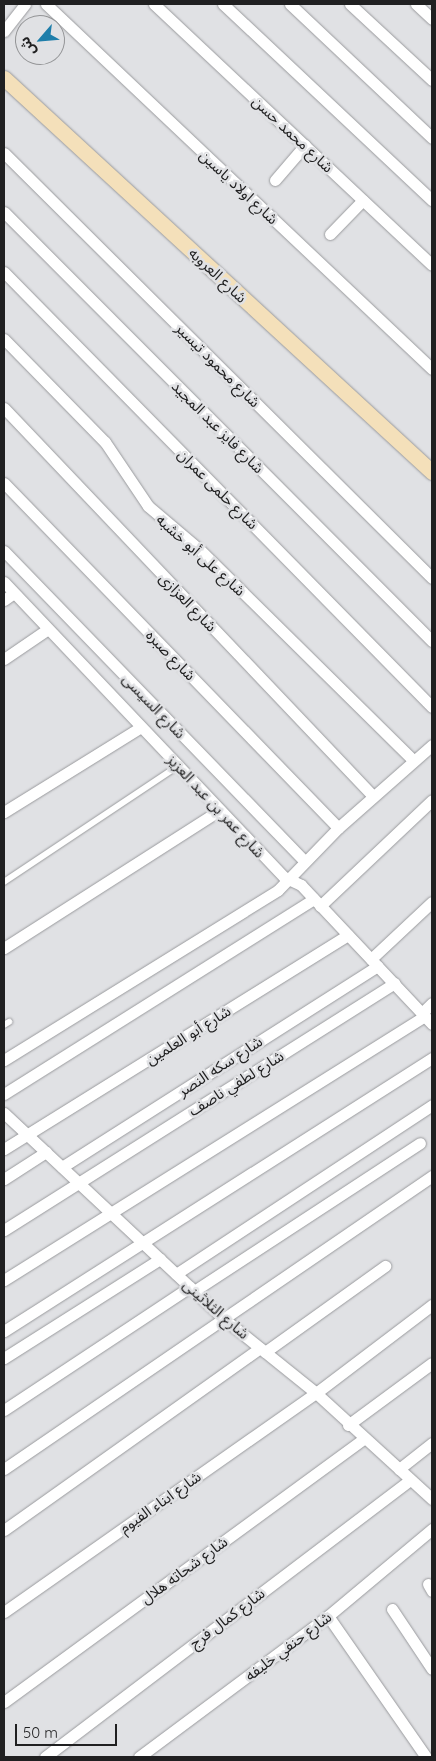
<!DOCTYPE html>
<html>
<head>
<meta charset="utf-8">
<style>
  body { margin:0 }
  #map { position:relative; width:436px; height:1761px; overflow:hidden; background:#e0e1e4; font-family:Quicksand,"Noto Sans Arabic",sans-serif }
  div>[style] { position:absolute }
  .roads { filter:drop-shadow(0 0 1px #999a9d) drop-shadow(0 0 1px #999a9d) }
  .lane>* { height:5.5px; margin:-2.75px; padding:0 2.75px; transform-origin:2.75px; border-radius:2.75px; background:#fff }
  .street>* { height:11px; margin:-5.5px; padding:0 5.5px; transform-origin:5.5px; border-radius:5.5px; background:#fff }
  .secondary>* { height:15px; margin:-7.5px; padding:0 7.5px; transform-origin:7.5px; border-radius:7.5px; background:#f4e0ba }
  span { translate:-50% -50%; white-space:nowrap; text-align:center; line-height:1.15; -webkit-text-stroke:5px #e0e1e4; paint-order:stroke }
  .street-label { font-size:15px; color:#202021 }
  .frame { position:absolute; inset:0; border:5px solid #202021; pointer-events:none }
  .north { position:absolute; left:15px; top:15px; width:50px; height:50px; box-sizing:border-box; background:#e0e1e4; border:1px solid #939496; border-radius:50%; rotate:243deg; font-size:14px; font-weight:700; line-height:20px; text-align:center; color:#202021 }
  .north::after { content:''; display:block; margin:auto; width:18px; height:22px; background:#1e7eaa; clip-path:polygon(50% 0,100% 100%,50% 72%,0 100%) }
  .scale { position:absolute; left:15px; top:1724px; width:102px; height:22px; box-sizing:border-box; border:2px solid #202021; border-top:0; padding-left:6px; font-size:15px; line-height:18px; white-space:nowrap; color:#202021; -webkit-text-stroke:4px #e0e1e4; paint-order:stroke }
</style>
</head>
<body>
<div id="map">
  <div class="roads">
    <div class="lane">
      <i style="left:4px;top:882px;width:209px;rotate:-33.7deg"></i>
      <i style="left:4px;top:1025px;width:6px;rotate:-31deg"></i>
    </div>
    <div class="street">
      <i style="left:46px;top:4px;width:531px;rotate:43.4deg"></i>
      <i style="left:154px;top:4px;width:381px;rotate:43.2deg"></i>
      <i style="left:223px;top:4px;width:287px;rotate:43.2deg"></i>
      <i style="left:290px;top:4px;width:195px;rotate:43.3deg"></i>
      <i style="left:350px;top:4px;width:112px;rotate:42.8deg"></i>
      <i style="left:416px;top:4px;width:22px;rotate:43deg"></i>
      <i style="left:4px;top:31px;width:34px;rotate:-52deg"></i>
      <i style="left:4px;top:153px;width:603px;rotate:44.8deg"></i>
      <i style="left:275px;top:180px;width:46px;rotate:-49.4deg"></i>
      <i style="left:4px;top:212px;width:606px;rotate:45.07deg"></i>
      <i style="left:330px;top:234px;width:47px;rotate:-45.9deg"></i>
      <i style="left:4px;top:272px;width:610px;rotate:45.46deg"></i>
      <i style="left:4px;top:339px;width:144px;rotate:45.6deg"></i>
      <i style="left:105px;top:442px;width:77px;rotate:56.1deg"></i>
      <i style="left:148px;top:506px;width:68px;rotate:40.2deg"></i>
      <i style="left:200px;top:550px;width:299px;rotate:44.6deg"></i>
      <i style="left:4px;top:408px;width:534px;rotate:46.44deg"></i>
      <i style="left:4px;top:483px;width:480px;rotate:45.9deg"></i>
      <i style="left:4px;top:551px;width:431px;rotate:45.9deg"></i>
      <i style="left:4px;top:582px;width:407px;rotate:46.5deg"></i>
      <i style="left:284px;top:877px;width:19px;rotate:25deg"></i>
      <i style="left:301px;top:885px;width:191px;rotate:46.7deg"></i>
      <i style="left:4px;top:600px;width:12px;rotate:-35deg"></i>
      <i style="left:4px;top:659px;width:53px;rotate:-34.3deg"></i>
      <i style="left:4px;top:812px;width:161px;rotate:-31.8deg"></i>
      <i style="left:320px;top:906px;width:154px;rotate:-43.4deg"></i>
      <i style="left:4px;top:948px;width:256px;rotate:-32.6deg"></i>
      <i style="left:371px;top:959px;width:83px;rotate:-43.1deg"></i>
      <i style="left:422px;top:1013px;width:14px;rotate:-45deg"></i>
      <i style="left:4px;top:1060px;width:322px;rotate:-31.8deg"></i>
      <i style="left:278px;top:890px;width:86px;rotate:-45.9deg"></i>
      <i style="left:338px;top:828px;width:125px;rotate:-41.4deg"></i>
      <i style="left:4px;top:1094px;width:366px;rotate:-32.2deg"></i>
      <i style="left:4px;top:1113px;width:301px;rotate:43.1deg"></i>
      <i style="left:224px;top:1319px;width:118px;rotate:38.8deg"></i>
      <i style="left:316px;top:1393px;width:157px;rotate:42.4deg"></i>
      <i style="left:4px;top:1149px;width:405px;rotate:-31.9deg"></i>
      <i style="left:62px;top:1167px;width:374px;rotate:-32.5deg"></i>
      <i style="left:4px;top:1179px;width:50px;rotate:-32.7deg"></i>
      <i style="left:4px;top:1230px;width:462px;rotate:-32.3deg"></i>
      <i style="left:176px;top:1274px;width:307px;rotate:-33.4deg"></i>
      <i style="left:4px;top:1280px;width:497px;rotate:-32.1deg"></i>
      <i style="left:194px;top:1291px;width:270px;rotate:-33.2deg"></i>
      <i style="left:4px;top:1331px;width:508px;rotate:-32.53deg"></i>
      <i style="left:265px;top:1352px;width:148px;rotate:-35.6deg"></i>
      <i style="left:4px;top:1358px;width:185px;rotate:-32.4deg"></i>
      <i style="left:4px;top:1410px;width:223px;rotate:-33.5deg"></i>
      <i style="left:348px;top:1425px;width:104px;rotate:-36.4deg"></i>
      <i style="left:4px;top:1469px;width:519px;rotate:-34.39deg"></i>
      <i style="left:399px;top:1469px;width:42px;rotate:-38.2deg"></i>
      <i style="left:4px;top:1530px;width:314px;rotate:-35.4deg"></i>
      <i style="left:428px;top:1584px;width:8px;rotate:60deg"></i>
      <i style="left:392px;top:1609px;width:72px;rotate:56.3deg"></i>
      <i style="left:4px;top:1612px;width:381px;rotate:-35.1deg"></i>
      <i style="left:316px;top:1393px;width:146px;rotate:-37.2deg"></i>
      <i style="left:328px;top:1616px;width:172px;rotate:55.2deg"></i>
      <i style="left:4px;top:1702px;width:446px;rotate:-36.2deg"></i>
      <i style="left:45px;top:1757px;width:458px;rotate:-37.2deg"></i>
      <i style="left:139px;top:1757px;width:236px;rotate:-36.7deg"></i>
      <i style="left:328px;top:1616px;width:136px;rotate:-39.9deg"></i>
    </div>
    <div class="secondary">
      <i style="left:4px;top:78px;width:582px;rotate:42.63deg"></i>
    </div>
  </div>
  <div class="street-label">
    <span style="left:293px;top:134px;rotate:43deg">شارع محمد حسن</span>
    <span style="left:239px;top:187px;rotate:43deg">شارع اولاد ياسين</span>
    <span style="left:218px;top:275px;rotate:43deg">شارع العروبه</span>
    <span style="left:218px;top:365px;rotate:45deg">شارع محمود تيسير</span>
    <span style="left:218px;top:427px;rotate:45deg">شارع فايز عبد المجيد</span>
    <span style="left:218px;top:489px;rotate:45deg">شارع حلمى عمران</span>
    <span style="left:201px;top:555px;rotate:42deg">شارع على أبو خشبه</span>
    <span style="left:188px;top:602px;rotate:46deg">شارع العزازى</span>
    <span style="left:171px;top:655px;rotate:46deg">شارع صبره</span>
    <span style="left:154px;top:706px;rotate:46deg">شارع السيسى</span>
    <span style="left:216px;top:806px;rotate:47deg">شارع عمر بن عبد العزيز</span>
    <span style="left:188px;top:1035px;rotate:-32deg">شارع أبو العلمين</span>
    <span style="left:220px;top:1066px;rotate:-33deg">شارع سكه النصر</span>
    <span style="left:236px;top:1083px;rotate:-32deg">شارع لطفي ناصف</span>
    <span style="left:216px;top:1309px;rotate:41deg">شارع الثلاثينى</span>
    <span style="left:160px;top:1502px;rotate:-35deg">شارع ابناء الفيوم</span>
    <span style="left:184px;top:1570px;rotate:-36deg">شارع شحاته هلال</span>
    <span style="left:227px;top:1618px;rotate:-37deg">شارع كمال فرج</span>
    <span style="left:288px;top:1646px;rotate:-37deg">شارع حنفي خليفه</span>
  </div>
  <div class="frame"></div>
  <div class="north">ش</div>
  <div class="scale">50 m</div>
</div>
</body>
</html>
